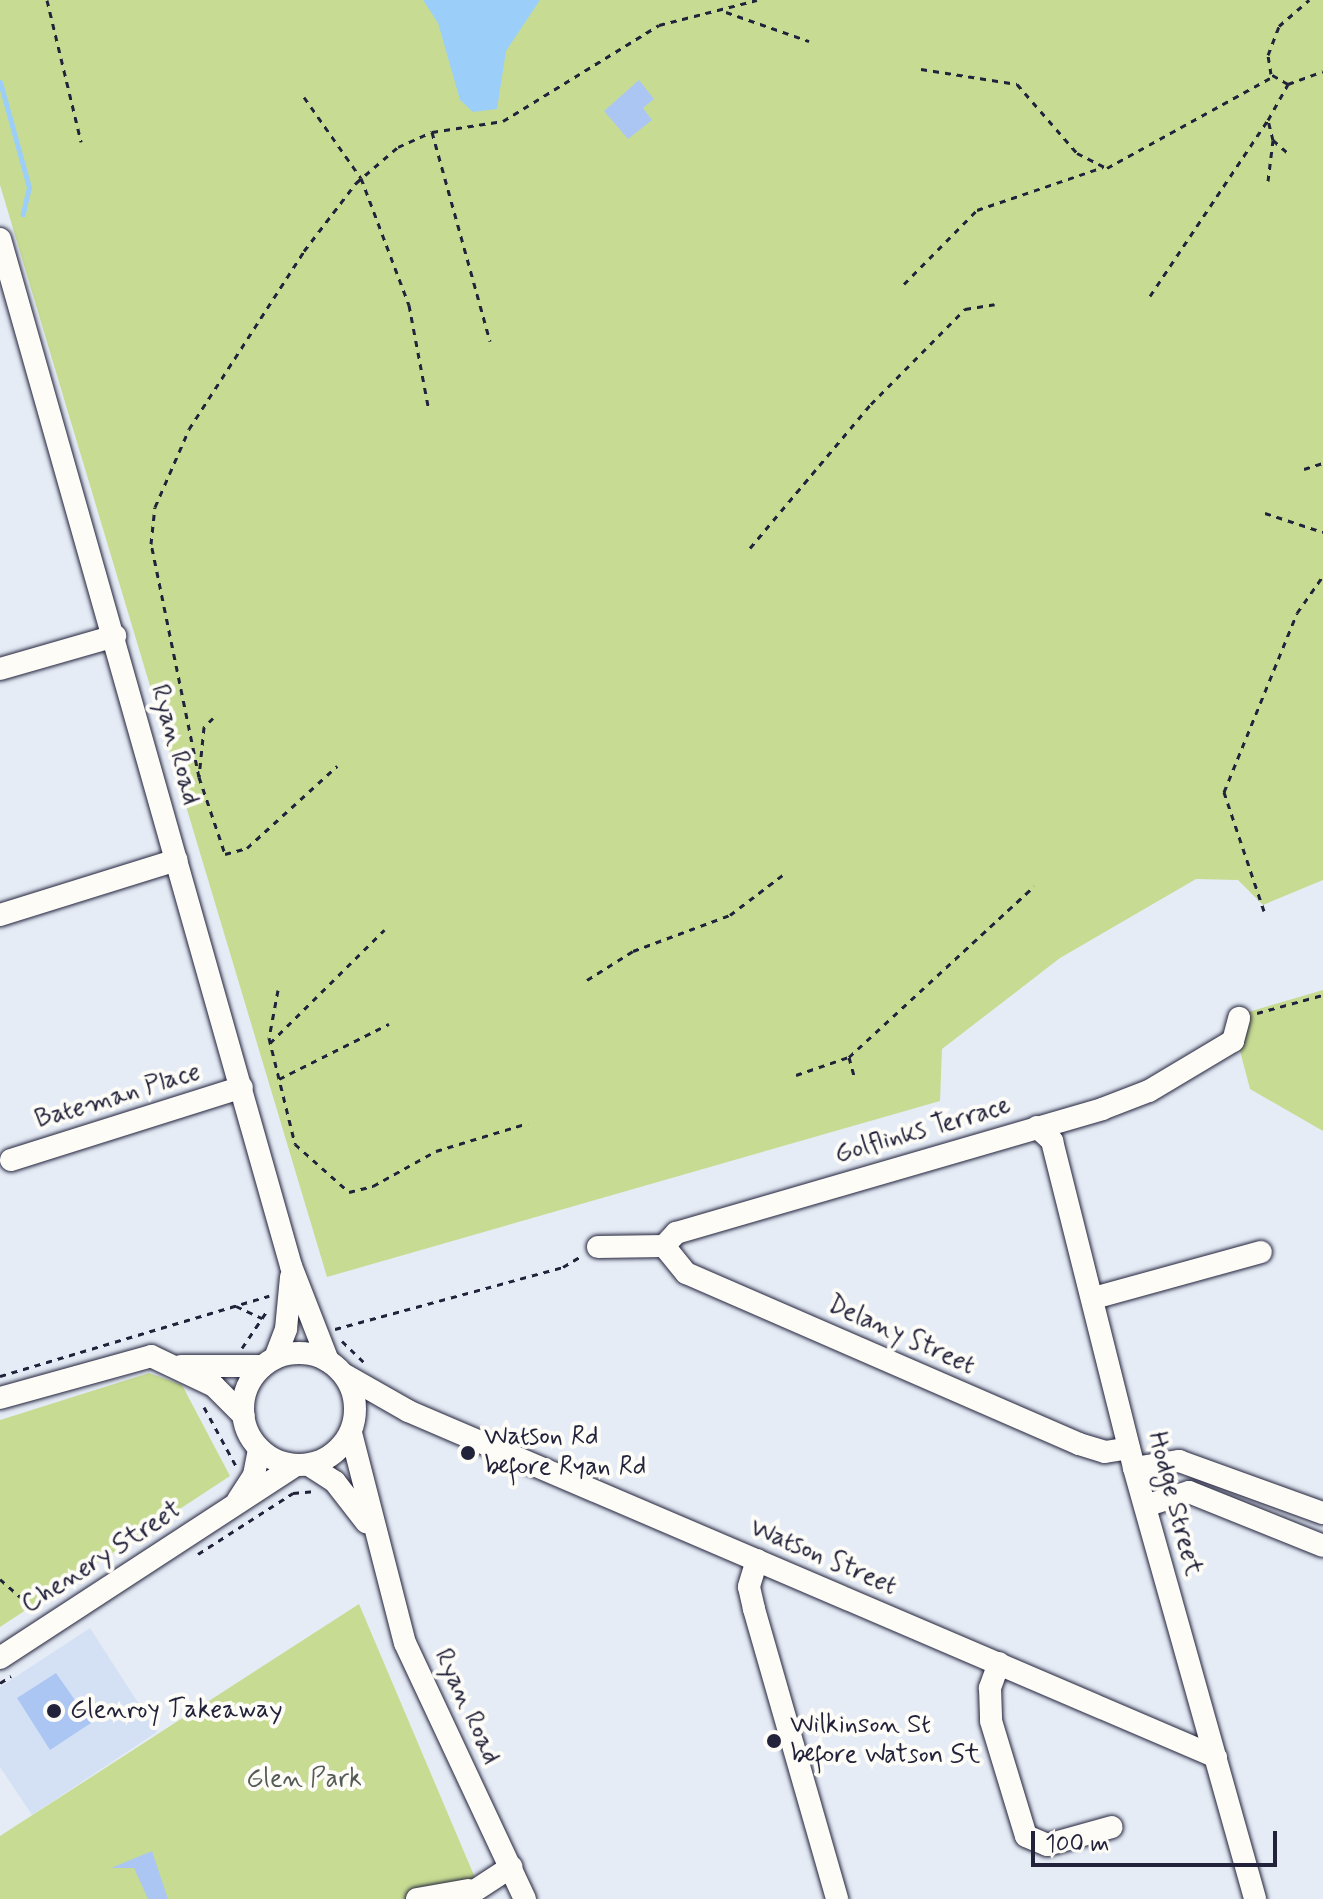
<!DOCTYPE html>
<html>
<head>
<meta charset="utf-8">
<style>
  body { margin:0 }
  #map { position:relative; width:1323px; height:1899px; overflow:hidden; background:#e5ecf6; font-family:Mynerve,sans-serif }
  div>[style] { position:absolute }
  .built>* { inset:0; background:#d4e1f5 }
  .green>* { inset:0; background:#c7dc92 }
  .water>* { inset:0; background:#9bcff9 }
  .stream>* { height:5px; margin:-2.5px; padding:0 2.5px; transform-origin:2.5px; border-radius:2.5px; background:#9bcff9 }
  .building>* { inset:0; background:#acc6f3 }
  .path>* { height:3px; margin-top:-1.5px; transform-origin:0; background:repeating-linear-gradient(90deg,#22223b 0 6px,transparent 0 12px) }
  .roads { filter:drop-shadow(0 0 2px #22223b) drop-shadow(0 0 2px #22223b) }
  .minor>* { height:22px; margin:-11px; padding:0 11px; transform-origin:11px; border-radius:11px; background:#fdfcf7 }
  .minor>.ring { margin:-11px; padding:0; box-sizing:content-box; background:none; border:22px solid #fdfcf7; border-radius:50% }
  .dots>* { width:22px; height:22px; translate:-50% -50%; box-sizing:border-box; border:4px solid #fdfcf7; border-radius:50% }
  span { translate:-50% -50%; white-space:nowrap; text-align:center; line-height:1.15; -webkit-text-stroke:8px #fdfcf7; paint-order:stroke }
  .street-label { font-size:26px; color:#22223b }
  .poi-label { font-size:26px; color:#22223b }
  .left { translate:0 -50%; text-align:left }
  .park-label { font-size:26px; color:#545a55 }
  .scale { position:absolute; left:1031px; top:1831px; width:246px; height:36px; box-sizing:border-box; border:4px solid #22223b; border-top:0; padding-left:10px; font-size:24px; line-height:28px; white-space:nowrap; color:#22223b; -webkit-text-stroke:6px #fdfcf7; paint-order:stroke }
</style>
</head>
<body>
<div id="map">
  <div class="built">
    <i style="clip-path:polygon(90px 1628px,157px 1732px,32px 1815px,0 1767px,0 1687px)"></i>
  </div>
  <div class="green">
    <i style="clip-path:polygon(0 0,1323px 0,1323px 880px,1263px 905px,1238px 880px,1196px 879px,1060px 958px,942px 1049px,940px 1101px,327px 1277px,0 185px)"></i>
    <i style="clip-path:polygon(1323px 990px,1323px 1131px,1250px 1089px,1231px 1017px)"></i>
    <i style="clip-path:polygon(149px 1373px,182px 1385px,230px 1476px,0 1627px,0 1420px)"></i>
    <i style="clip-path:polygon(359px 1604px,484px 1899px,0 1899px,0 1836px)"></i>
  </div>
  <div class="water">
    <i style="clip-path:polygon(423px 0,540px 0,506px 51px,497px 109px,473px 112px,460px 100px,438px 23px)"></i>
  </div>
  <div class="stream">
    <i style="left:0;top:82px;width:109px;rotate:74.6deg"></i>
    <i style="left:29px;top:187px;width:28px;rotate:103deg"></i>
  </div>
  <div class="building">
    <i style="clip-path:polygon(639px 80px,654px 99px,643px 108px,652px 120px,628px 139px,604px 111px)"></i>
    <i style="clip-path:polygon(56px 1673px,91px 1723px,50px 1750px,17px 1698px)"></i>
    <i style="clip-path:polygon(152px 1851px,168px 1899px,148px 1899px,134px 1868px,111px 1868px)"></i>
  </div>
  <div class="path">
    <i style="left:47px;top:0;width:146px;rotate:76.5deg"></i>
    <i style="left:726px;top:12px;width:88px;rotate:19.3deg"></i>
    <i style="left:921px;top:69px;width:97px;rotate:8.9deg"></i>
    <i style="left:1017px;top:84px;width:91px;rotate:49deg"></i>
    <i style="left:1077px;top:153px;width:34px;rotate:27deg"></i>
    <i style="left:1107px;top:168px;width:191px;rotate:-28.9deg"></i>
    <i style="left:1288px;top:84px;width:20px;rotate:-150deg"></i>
    <i style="left:1271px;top:74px;width:19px;rotate:-99deg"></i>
    <i style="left:1268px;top:55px;width:31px;rotate:-69deg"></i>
    <i style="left:1279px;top:26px;width:40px;rotate:-41deg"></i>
    <i style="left:304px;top:97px;width:99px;rotate:54.9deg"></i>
    <i style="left:361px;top:178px;width:136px;rotate:69.3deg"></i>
    <i style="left:409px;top:305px;width:103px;rotate:79.3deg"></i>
    <i style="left:432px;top:132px;width:217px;rotate:74.5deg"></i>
    <i style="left:1273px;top:140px;width:21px;rotate:-104deg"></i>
    <i style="left:1268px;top:120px;width:41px;rotate:-60.9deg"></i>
    <i style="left:1288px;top:84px;width:37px;rotate:-20deg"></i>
    <i style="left:1268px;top:181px;width:41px;rotate:-83deg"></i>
    <i style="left:1273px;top:140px;width:21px;rotate:41deg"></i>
    <i style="left:904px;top:284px;width:104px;rotate:-45.4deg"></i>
    <i style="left:977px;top:210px;width:133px;rotate:-18.8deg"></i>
    <i style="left:1150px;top:296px;width:212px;rotate:-56.2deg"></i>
    <i style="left:1304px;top:469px;width:20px;rotate:-18deg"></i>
    <i style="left:1265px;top:513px;width:61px;rotate:18.1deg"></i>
    <i style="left:750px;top:548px;width:188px;rotate:-50deg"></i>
    <i style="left:871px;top:404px;width:134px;rotate:-45.3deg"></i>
    <i style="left:965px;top:309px;width:30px;rotate:-9deg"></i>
    <i style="left:213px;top:718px;width:13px;rotate:135deg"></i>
    <i style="left:204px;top:727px;width:50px;rotate:95.7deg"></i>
    <i style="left:199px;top:777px;width:81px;rotate:71.3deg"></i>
    <i style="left:225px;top:854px;width:23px;rotate:-15deg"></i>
    <i style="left:247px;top:848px;width:122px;rotate:-42.3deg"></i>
    <i style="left:199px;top:777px;width:238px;rotate:-101.6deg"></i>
    <i style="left:151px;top:544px;width:37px;rotate:-84deg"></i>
    <i style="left:155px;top:507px;width:85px;rotate:-66.4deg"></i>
    <i style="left:189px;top:429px;width:212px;rotate:-57.1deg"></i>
    <i style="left:304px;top:251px;width:86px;rotate:-52.6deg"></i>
    <i style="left:356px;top:183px;width:55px;rotate:-40.6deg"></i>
    <i style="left:398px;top:147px;width:37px;rotate:-24deg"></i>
    <i style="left:432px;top:132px;width:72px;rotate:-8.8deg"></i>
    <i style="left:503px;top:121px;width:183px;rotate:-31.6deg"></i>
    <i style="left:659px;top:25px;width:101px;rotate:-14.3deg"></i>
    <i style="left:1264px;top:911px;width:126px;rotate:-108.6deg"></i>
    <i style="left:1224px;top:792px;width:193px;rotate:-67.8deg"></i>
    <i style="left:1297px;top:613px;width:45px;rotate:-54.9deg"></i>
    <i style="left:587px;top:980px;width:54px;rotate:-32.2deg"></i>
    <i style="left:633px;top:951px;width:103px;rotate:-20.4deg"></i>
    <i style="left:730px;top:915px;width:68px;rotate:-37.2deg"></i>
    <i style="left:278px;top:990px;width:49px;rotate:100.6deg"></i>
    <i style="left:269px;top:1038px;width:109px;rotate:76.2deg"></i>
    <i style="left:295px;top:1144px;width:72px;rotate:41.6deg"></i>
    <i style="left:349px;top:1192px;width:25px;rotate:-14deg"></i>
    <i style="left:373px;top:1186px;width:72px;rotate:-29.1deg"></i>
    <i style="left:436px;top:1151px;width:96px;rotate:-16.9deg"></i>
    <i style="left:1257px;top:1013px;width:68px;rotate:-15.3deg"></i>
    <i style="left:270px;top:1043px;width:161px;rotate:-44.7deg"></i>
    <i style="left:849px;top:1057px;width:20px;rotate:75deg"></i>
    <i style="left:796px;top:1075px;width:56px;rotate:-18.8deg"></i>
    <i style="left:849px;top:1057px;width:252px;rotate:-42.7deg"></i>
    <i style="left:279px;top:1079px;width:123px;rotate:-26.6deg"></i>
    <i style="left:236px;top:1306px;width:29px;rotate:25deg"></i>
    <i style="left:335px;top:1329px;width:236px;rotate:-15.2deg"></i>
    <i style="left:563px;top:1267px;width:23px;rotate:-31deg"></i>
    <i style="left:342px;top:1341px;width:32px;rotate:44deg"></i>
    <i style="left:242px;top:1348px;width:45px;rotate:-56deg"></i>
    <i style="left:0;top:1376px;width:281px;rotate:-16.6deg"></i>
    <i style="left:204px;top:1407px;width:67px;rotate:61.5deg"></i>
    <i style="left:198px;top:1554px;width:113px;rotate:-32.7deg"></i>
    <i style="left:293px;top:1493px;width:23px;rotate:-5deg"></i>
    <i style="left:0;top:1579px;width:47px;rotate:41.5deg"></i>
    <i style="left:0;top:1683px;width:13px;rotate:-32deg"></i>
  </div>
  <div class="roads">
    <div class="minor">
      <i style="left:0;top:239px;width:1067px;rotate:74.18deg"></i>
      <i style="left:291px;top:1266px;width:102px;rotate:68.7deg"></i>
      <i style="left:0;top:669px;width:120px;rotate:-16deg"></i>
      <i style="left:0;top:915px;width:185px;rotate:-17.3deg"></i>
      <i style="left:1037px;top:1127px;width:21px;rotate:43deg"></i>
      <i style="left:1052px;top:1141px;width:337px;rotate:75.9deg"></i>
      <i style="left:1134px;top:1468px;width:448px;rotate:74.3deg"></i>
      <i style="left:11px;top:1160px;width:242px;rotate:-17.5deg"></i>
      <i style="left:664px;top:1246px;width:35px;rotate:51deg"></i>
      <i style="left:686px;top:1273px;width:429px;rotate:23.5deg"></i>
      <i style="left:1079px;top:1444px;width:27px;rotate:17deg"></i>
      <i style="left:1105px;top:1452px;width:24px;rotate:-9deg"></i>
      <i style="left:598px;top:1247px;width:66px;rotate:-0.9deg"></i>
      <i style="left:664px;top:1246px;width:18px;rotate:-47deg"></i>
      <i style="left:676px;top:1233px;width:444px;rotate:-16.2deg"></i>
      <i style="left:1102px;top:1109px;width:50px;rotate:-21deg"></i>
      <i style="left:1149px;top:1091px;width:98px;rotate:-30.8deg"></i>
      <i style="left:1233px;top:1041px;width:24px;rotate:-75deg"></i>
      <i style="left:1094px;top:1298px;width:173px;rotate:-15.4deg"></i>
      <i class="ring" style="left:243px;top:1353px;width:90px;height:90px"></i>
      <i style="left:275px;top:1358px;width:31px;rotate:-69deg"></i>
      <i style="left:286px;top:1329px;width:52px;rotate:-84.5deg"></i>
      <i style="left:181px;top:1366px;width:82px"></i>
      <i style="left:345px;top:1375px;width:73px;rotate:29.7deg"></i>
      <i style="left:408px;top:1411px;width:879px;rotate:23.18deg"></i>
      <i style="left:0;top:1398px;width:157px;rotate:-15.5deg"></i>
      <i style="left:151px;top:1356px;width:70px;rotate:25.5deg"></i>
      <i style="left:214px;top:1386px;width:42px;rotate:45deg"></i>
      <i style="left:351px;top:1433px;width:217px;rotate:75.6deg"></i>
      <i style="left:405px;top:1643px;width:283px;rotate:64.9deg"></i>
      <i style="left:309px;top:1465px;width:31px;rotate:33deg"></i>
      <i style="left:335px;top:1482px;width:51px;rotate:52.2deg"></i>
      <i style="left:1134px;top:1468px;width:46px;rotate:-8.8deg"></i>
      <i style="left:1179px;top:1461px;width:153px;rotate:19.9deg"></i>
      <i style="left:238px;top:1500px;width:30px;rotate:-57deg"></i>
      <i style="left:254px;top:1475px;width:26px;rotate:-79deg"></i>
      <i style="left:1145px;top:1506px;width:46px;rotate:-17.7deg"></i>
      <i style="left:1189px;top:1492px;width:144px;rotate:21.9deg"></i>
      <i style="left:757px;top:1560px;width:28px;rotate:107deg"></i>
      <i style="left:749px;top:1587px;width:23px;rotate:77deg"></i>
      <i style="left:754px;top:1609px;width:302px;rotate:74deg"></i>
      <i style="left:0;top:1658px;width:352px;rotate:-33.1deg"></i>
      <i style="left:999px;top:1663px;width:27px;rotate:110deg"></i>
      <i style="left:990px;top:1688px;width:33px;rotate:88deg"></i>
      <i style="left:991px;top:1721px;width:120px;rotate:73.1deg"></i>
      <i style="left:1026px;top:1836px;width:23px;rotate:23deg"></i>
      <i style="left:1047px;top:1845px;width:67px;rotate:-15.5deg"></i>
      <i style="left:417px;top:1899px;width:52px;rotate:-10deg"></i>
      <i style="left:462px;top:1899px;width:59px;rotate:-33.1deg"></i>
    </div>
  </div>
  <div class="dots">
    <i style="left:468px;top:1453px;background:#22223b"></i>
    <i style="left:54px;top:1711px;background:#22223b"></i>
    <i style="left:774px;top:1741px;background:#22223b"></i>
  </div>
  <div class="street-label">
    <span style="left:174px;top:745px;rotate:74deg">Ryan Road</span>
    <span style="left:118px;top:1097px;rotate:-17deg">Bateman Place</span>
    <span style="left:923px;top:1131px;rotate:-16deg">Golflinks Terrace</span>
    <span style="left:901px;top:1336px;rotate:24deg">Delany Street</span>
    <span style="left:1174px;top:1504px;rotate:75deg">Hodge Street</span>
    <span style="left:102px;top:1558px;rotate:-33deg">Chenery Street</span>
    <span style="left:823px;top:1558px;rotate:23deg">Watson Street</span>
    <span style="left:466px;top:1707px;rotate:65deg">Ryan Road</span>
  </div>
  <div class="poi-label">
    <span class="left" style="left:484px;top:1453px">Watson Rd<br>before Ryan Rd</span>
    <span class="left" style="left:70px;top:1711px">Glenroy Takeaway</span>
    <span class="left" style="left:790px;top:1741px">Wilkinson St<br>before Watson St</span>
  </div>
  <div class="park-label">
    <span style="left:304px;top:1780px">Glen Park</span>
  </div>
  <div class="scale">100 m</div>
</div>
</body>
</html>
